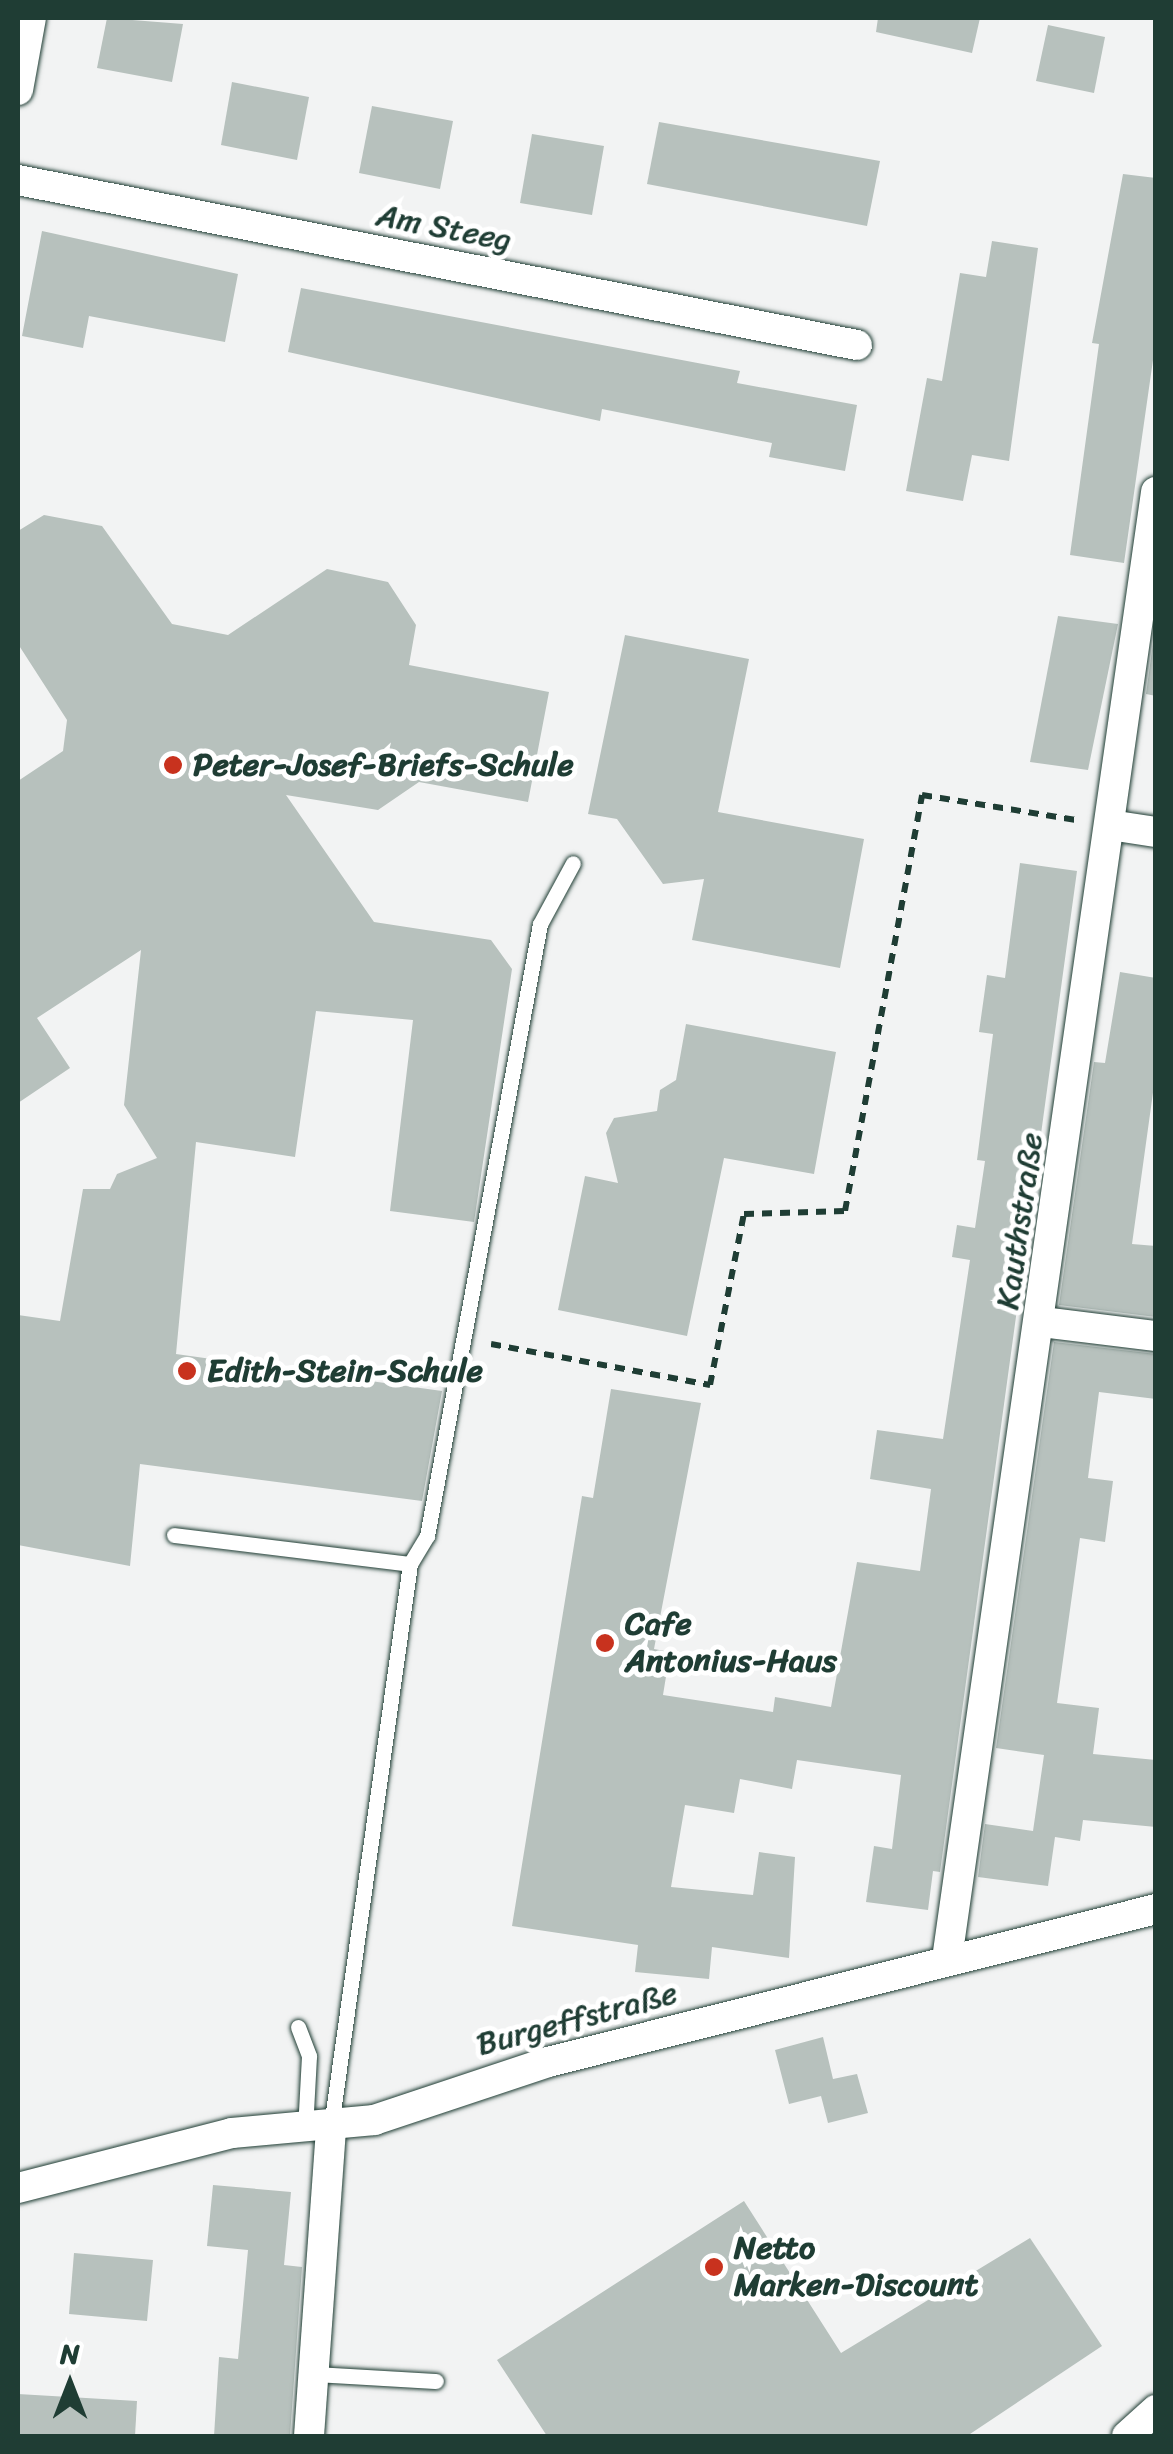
<!DOCTYPE html>
<html>
<head>
<meta charset="utf-8">
<style>
  body { margin:0 }
  #map { position:relative; width:1173px; height:2454px; overflow:hidden; background:#f2f3f3; font-family:Sriracha,sans-serif }
  div>[style] { position:absolute }
  .building>* { inset:0; background:#b7c1bd }
  .path>* { height:6px; margin-top:-3px; transform-origin:0; background:repeating-linear-gradient(90deg,#1f3d34 0 10px,transparent 0 18px) }
  .roads { filter:drop-shadow(0 0 2px #1f3d34) drop-shadow(0 0 2px #1f3d34) }
  .service>* { height:15px; margin:-7.5px; padding:0 7.5px; transform-origin:7.5px; border-radius:7.5px; background:#fff }
  .minor>* { height:30px; margin:-15px; padding:0 15px; transform-origin:15px; border-radius:15px; background:#fff }
  .dots>* { width:28px; height:28px; translate:-50% -50%; box-sizing:border-box; border:5px solid #fff; border-radius:50% }
  span { translate:-50% -50%; white-space:nowrap; text-align:center; line-height:1.15; -webkit-text-stroke:10px #fff; paint-order:stroke }
  .street-label { font-size:32px; color:#1f3d34 }
  .poi-label { font-size:32px; color:#1f3d34; font-weight:700 }
  .left { translate:0 -50%; text-align:left }
  .frame { position:absolute; inset:0; border:20px solid #1f3d34; pointer-events:none }
  .north { position:absolute; left:20px; top:2334px; width:100px; height:100px; -webkit-text-stroke:8px #fff; paint-order:stroke; rotate:0deg; font-size:28px; font-weight:700; line-height:40px; text-align:center; color:#1f3d34 }
  .north::after { content:''; display:block; margin:auto; width:35px; height:45px; background:#1f3d34; clip-path:polygon(50% 0,100% 100%,50% 72%,0 100%) }
</style>
</head>
<body>
<div id="map">
  <div class="building">
    <i style="clip-path:polygon(107px 18px,183px 24px,172px 82px,97px 68px)"></i>
    <i style="clip-path:polygon(878px 18px,980px 18px,972px 53px,876px 32px)"></i>
    <i style="clip-path:polygon(1048px 25px,1105px 37px,1094px 93px,1036px 81px)"></i>
    <i style="clip-path:polygon(232px 82px,309px 97px,297px 160px,221px 145px)"></i>
    <i style="clip-path:polygon(372px 106px,453px 121px,440px 189px,359px 173px)"></i>
    <i style="clip-path:polygon(659px 122px,880px 161px,867px 226px,647px 184px)"></i>
    <i style="clip-path:polygon(532px 134px,604px 146px,592px 215px,520px 203px)"></i>
    <i style="clip-path:polygon(1123px 174px,1156px 178px,1156px 339px,1124px 563px,1070px 555px,1099px 344px,1092px 343px)"></i>
    <i style="clip-path:polygon(42px 231px,238px 274px,225px 342px,89px 316px,83px 348px,22px 336px)"></i>
    <i style="clip-path:polygon(992px 241px,1038px 248px,1009px 461px,972px 455px,963px 501px,906px 491px,927px 378px,942px 381px,960px 273px,986px 277px)"></i>
    <i style="clip-path:polygon(301px 288px,740px 371px,737px 383px,857px 405px,845px 471px,769px 457px,772px 443px,602px 409px,600px 421px,288px 352px)"></i>
    <i style="clip-path:polygon(44px 515px,102px 526px,172px 624px,228px 635px,327px 569px,388px 582px,416px 625px,409px 665px,549px 692px,528px 802px,419px 782px,378px 810px,286px 795px,374px 922px,491px 940px,512px 969px,474px 1222px,390px 1211px,413px 1020px,316px 1011px,295px 1157px,196px 1142px,176px 1354px,442px 1391px,422px 1501px,140px 1464px,130px 1566px,18px 1545px,18px 1315px,60px 1321px,83px 1189px,110px 1189px,117px 1174px,157px 1158px,124px 1105px,141px 950px,37px 1018px,70px 1068px,18px 1103px,18px 781px,63px 751px,67px 720px,18px 644px,18px 531px)"></i>
    <i style="clip-path:polygon(1058px 616px,1118px 624px,1088px 770px,1030px 762px)"></i>
    <i style="clip-path:polygon(1155px 629px,1156px 629px,1156px 696px,1146px 694px)"></i>
    <i style="clip-path:polygon(625px 635px,749px 659px,718px 812px,864px 839px,840px 968px,692px 940px,704px 879px,663px 884px,617px 819px,588px 814px)"></i>
    <i style="clip-path:polygon(1020px 863px,1077px 871px,940px 1872px,933px 1871px,928px 1910px,866px 1902px,874px 1846px,892px 1849px,901px 1775px,797px 1760px,792px 1789px,740px 1779px,734px 1813px,685px 1805px,671px 1887px,753px 1895px,759px 1852px,795px 1857px,789px 1958px,712px 1947px,709px 1979px,635px 1972px,638px 1945px,512px 1926px,582px 1496px,593px 1498px,611px 1389px,701px 1403px,654px 1649px,670px 1652px,663px 1695px,773px 1712px,775px 1697px,831px 1707px,857px 1562px,920px 1571px,931px 1489px,870px 1479px,877px 1430px,943px 1439px,970px 1260px,952px 1257px,957px 1225px,975px 1228px,985px 1161px,977px 1160px,993px 1034px,979px 1032px,987px 975px,1005px 978px)"></i>
    <i style="clip-path:polygon(1120px 972px,1156px 978px,1156px 1071px,1132px 1244px,1156px 1246px,1156px 1317px,1059px 1305px,1094px 1062px,1105px 1063px)"></i>
    <i style="clip-path:polygon(686px 1024px,836px 1052px,814px 1174px,724px 1158px,687px 1336px,558px 1310px,585px 1176px,618px 1183px,606px 1133px,614px 1118px,657px 1111px,660px 1090px,676px 1080px)"></i>
    <i style="clip-path:polygon(1054px 1342px,1156px 1354px,1156px 1399px,1099px 1392px,1088px 1478px,1113px 1481px,1105px 1542px,1080px 1538px,1057px 1703px,1099px 1708px,1093px 1754px,1156px 1760px,1156px 1827px,1083px 1820px,1080px 1841px,1055px 1837px,1048px 1886px,978px 1877px,985px 1824px,1033px 1831px,1044px 1755px,996px 1748px)"></i>
    <i style="clip-path:polygon(823px 2037px,833px 2079px,857px 2074px,868px 2113px,828px 2123px,821px 2096px,789px 2104px,775px 2050px)"></i>
    <i style="clip-path:polygon(213px 2185px,291px 2192px,284px 2265px,302px 2267px,290px 2436px,214px 2436px,219px 2357px,238px 2359px,248px 2250px,207px 2246px)"></i>
    <i style="clip-path:polygon(744px 2201px,841px 2353px,1030px 2238px,1102px 2346px,967px 2436px,547px 2436px,497px 2360px)"></i>
    <i style="clip-path:polygon(74px 2253px,153px 2260px,147px 2321px,69px 2314px)"></i>
    <i style="clip-path:polygon(18px 2394px,137px 2401px,135px 2436px,18px 2436px)"></i>
  </div>
  <div class="path">
    <i style="left:491px;top:1344px;width:223px;rotate:10.6deg"></i>
    <i style="left:710px;top:1385px;width:174px;rotate:-78.8deg"></i>
    <i style="left:744px;top:1214px;width:101px;rotate:-1.7deg"></i>
    <i style="left:845px;top:1211px;width:423px;rotate:-79.5deg"></i>
    <i style="left:922px;top:795px;width:156px;rotate:9.2deg"></i>
  </div>
  <div class="roads">
    <div class="service">
      <i style="left:174px;top:1535px;width:238px;rotate:7deg"></i>
      <i style="left:298px;top:2027px;width:31px;rotate:69deg"></i>
      <i style="left:309px;top:2056px;width:73px;rotate:93.1deg"></i>
      <i style="left:331px;top:2126px;width:568px;rotate:-82deg"></i>
      <i style="left:410px;top:1564px;width:33px;rotate:-59deg"></i>
      <i style="left:427px;top:1536px;width:622px;rotate:-79.54deg"></i>
      <i style="left:540px;top:924px;width:69px;rotate:-61.6deg"></i>
      <i style="left:314px;top:2374px;width:122px;rotate:3.3deg"></i>
    </div>
    <div class="minor">
      <i style="left:18px;top:90px;width:73px;rotate:-79.8deg"></i>
      <i style="left:18px;top:180px;width:855px;rotate:11.13deg"></i>
      <i style="left:1110px;top:825px;width:47px;rotate:8.7deg"></i>
      <i style="left:1042px;top:1322px;width:115px;rotate:7deg"></i>
      <i style="left:947px;top:1959px;width:1482px;rotate:-81.89deg"></i>
      <i style="left:18px;top:2188px;width:221px;rotate:-14.4deg"></i>
      <i style="left:232px;top:2133px;width:143px;rotate:-5.2deg"></i>
      <i style="left:374px;top:2120px;width:183px;rotate:-18.4deg"></i>
      <i style="left:548px;top:2062px;width:627px;rotate:-14.12deg"></i>
      <i style="left:309px;top:2436px;width:311px;rotate:-85.9deg"></i>
      <i style="left:1127px;top:2436px;width:39px;rotate:-42deg"></i>
    </div>
  </div>
  <div class="dots">
    <i style="left:173px;top:765px;background:#c8321e"></i>
    <i style="left:187px;top:1371px;background:#c8321e"></i>
    <i style="left:605px;top:1643px;background:#c8321e"></i>
    <i style="left:714px;top:2267px;background:#c8321e"></i>
  </div>
  <div class="street-label">
    <span style="left:444px;top:228px;rotate:11deg">Am Steeg</span>
    <span style="left:1020px;top:1221px;rotate:-82deg">Kauthstraße</span>
    <span style="left:577px;top:2019px;rotate:-15deg">Burgeffstraße</span>
  </div>
  <div class="poi-label">
    <span class="left" style="left:193px;top:765px">Peter-Josef-Briefs-Schule</span>
    <span class="left" style="left:207px;top:1371px">Edith-Stein-Schule</span>
    <span class="left" style="left:625px;top:1643px">Cafe<br>Antonius-Haus</span>
    <span class="left" style="left:734px;top:2267px">Netto<br>Marken-Discount</span>
  </div>
  <div class="frame"></div>
  <div class="north">N</div>
</div>
</body>
</html>
